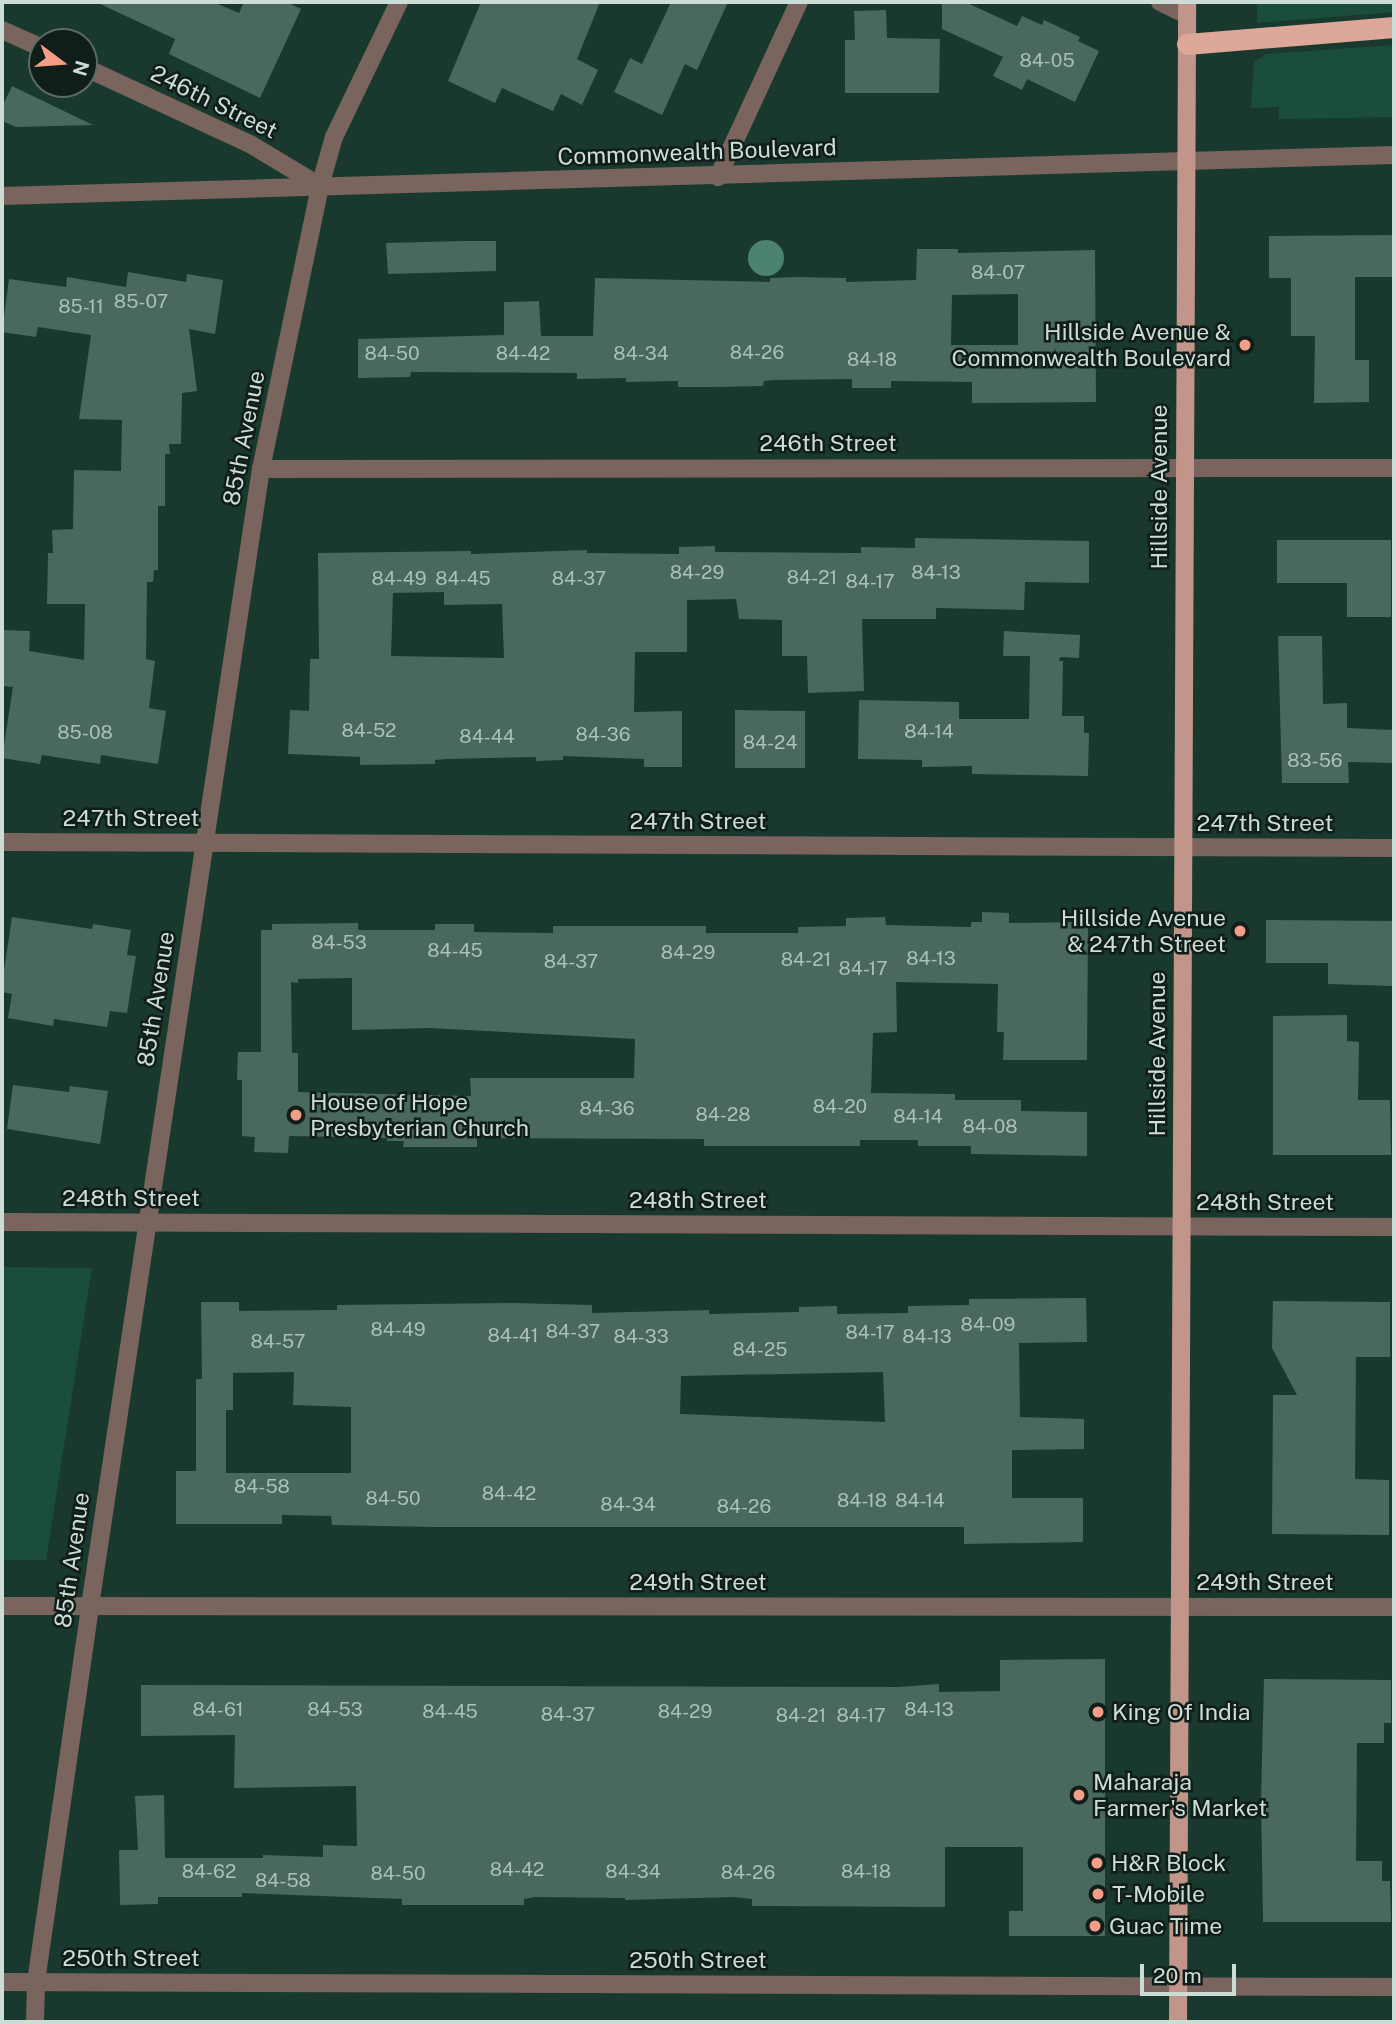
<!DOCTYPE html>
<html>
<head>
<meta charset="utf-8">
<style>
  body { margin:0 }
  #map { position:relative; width:1396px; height:2024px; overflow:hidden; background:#19392e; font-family:"Public Sans",sans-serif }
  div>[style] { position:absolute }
  .green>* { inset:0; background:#1b4d3d }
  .water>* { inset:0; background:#4b836f }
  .round { border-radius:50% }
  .building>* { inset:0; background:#48695c }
  .minor>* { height:18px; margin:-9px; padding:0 9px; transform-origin:9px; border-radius:9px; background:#7a645e }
  .major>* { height:18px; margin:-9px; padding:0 9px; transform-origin:9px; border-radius:9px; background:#c19589 }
  .highway>* { height:21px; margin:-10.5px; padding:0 10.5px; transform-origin:10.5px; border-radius:10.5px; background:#dda89a }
  .dots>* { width:19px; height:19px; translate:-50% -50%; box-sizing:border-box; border:4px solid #101d18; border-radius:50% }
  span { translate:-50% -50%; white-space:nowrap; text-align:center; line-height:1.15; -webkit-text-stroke:5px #101d18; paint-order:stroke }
  .number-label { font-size:19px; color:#abc0b8 }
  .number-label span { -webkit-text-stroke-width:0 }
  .street-label { font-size:23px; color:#ccddd6 }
  .poi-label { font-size:23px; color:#ccddd6 }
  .right { translate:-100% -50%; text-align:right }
  .left { translate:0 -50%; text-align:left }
  .frame { position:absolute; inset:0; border:4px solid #ccddd6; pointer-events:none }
  .north { position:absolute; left:28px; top:28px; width:70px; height:70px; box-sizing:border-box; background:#101d18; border:2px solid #5b6a64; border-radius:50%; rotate:106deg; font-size:19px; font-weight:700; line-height:28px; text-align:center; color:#ccddd6 }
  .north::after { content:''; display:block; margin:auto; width:24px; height:32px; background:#f49e88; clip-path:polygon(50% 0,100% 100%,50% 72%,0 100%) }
  .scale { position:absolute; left:1140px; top:1964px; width:96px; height:32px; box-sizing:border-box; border:4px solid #ccddd6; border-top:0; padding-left:9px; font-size:21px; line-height:24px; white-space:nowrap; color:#ccddd6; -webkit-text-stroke:5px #101d18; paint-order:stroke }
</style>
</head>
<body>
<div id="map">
  <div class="green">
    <i style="clip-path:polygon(1257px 2px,1394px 2px,1394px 12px,1257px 23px)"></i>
    <i style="clip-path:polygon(1394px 45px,1394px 117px,1279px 119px,1279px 107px,1251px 108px,1254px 62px,1266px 54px)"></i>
    <i style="clip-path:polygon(2px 1267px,92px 1268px,46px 1560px,2px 1560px)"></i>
  </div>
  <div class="water">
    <i class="round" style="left:748px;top:240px;width:36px;height:36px"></i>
  </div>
  <div class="building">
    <i style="clip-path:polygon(96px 2px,213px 2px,239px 13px,244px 2px,286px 2px,301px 9px,260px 98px,169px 54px,175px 39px)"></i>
    <i style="clip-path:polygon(481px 2px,600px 2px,577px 59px,598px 70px,582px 105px,561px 94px,553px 111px,502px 88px,495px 103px,448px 81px)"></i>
    <i style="clip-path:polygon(671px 2px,728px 2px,697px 70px,685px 64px,662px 115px,614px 92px,630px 58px,642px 64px)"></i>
    <i style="clip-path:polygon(942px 2px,965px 2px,1017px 26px,1022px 16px,1042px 25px,1044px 20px,1080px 37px,1078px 41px,1099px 51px,1075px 102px,1027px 79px,1022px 90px,993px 76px,1003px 57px,942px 29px)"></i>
    <i style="clip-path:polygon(886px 10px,887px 38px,940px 39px,939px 93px,845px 93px,845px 40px,855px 40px,854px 11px)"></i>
    <i style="clip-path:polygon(12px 86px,93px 125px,16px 127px,2px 121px,2px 107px)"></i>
    <i style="clip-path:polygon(1394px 235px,1394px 277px,1355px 277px,1355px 360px,1369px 360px,1369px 402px,1314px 403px,1315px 336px,1291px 336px,1291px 278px,1269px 278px,1269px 236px)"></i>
    <i style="clip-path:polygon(463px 241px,496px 241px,496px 271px,388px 274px,386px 243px)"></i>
    <i style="clip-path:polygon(evenodd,917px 249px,958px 249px,958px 253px,1095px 250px,1096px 402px,972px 403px,972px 382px,891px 381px,891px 388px,852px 388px,852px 379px,775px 380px,764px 381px,763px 386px,717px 387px,678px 387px,678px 381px,626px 382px,626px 378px,577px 379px,577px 373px,411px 372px,410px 377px,358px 378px,358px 339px,504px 335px,504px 302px,539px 301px,541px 336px,593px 336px,595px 278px,770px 282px,770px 278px,796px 277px,846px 278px,846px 282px,916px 280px,917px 249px,1018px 294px,1018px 345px,951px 345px,952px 295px,1018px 294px)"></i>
    <i style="clip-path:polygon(128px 272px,186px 282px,187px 274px,223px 280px,215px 334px,189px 329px,197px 391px,182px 393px,181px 444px,169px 444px,170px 454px,165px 454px,165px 506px,158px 506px,158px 570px,154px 570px,153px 582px,147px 582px,146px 659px,155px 661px,149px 708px,166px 711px,158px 764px,101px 755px,100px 764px,42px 755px,40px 764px,2px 758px,13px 687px,2px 686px,2px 630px,30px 631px,29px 651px,84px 660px,85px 604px,47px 604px,48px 553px,53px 553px,52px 530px,73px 529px,74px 470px,121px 471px,122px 420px,79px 419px,91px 335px,38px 327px,36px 337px,2px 332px,9px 279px,66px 287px,67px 277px,126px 287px)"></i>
    <i style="clip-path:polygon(evenodd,915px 538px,1089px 541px,1089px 583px,1025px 582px,1024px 610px,936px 608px,936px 619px,862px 619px,864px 691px,808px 693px,807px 656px,782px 656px,782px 620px,739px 619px,736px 599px,687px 600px,687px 652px,635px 652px,634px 712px,682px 711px,682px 767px,644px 767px,644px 759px,563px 756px,563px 760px,536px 761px,536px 757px,446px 759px,435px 760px,435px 764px,360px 765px,360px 757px,288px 754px,290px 710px,309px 711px,310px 659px,319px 659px,318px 553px,471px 551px,471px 554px,587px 550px,587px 553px,679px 554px,679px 547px,715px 546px,715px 552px,850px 553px,861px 553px,861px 547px,915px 548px,915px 538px,444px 592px,444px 605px,502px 604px,504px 658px,391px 656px,393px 593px,444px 592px)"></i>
    <i style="clip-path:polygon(1277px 540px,1391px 540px,1391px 617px,1347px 617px,1347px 583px,1277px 583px)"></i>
    <i style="clip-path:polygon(1004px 631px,1080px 635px,1079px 658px,1060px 657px,1059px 661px,1063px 661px,1062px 716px,1084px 716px,1084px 733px,1089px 733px,1088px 776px,972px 774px,972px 766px,922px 767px,922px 760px,858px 759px,859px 700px,959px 702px,959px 719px,1029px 719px,1030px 656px,1003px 656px)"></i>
    <i style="clip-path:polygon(1278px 636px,1322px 636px,1323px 704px,1347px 703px,1347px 728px,1394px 730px,1394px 763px,1348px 762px,1349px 783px,1282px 783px)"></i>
    <i style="clip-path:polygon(735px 710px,805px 711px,805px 768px,735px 768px)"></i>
    <i style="clip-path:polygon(evenodd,982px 912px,1009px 913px,1009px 923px,1088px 922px,1087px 1060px,1003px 1060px,1004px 1032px,997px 1032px,998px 984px,896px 982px,897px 1032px,873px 1033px,871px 1093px,955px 1094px,955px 1100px,1021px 1100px,1021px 1111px,1087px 1112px,1087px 1156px,971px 1154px,971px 1146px,918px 1146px,918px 1140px,860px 1140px,860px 1146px,704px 1146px,704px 1139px,477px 1138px,477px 1147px,403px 1147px,404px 1141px,387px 1141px,387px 1138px,289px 1136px,288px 1153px,254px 1152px,255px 1137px,242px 1136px,242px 1080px,237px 1080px,238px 1052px,261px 1052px,261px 930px,272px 930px,272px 924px,358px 923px,358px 930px,435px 930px,435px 924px,474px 924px,474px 932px,553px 933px,553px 926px,706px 926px,706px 933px,798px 933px,798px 927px,846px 926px,846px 918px,885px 917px,886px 925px,971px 927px,971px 922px,982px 922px,982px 912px,352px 978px,352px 1030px,429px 1028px,635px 1039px,634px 1078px,470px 1078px,471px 1096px,298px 1092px,298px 1053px,292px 1053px,291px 982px,298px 983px,298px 979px,352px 978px)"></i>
    <i style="clip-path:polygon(12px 917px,92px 929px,93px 924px,131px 930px,127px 955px,136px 956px,127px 1013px,110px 1011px,107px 1027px,54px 1019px,53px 1026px,8px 1018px,12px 994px,2px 992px,2px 984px)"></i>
    <i style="clip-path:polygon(1266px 920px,1393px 921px,1393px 986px,1328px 984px,1328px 963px,1266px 963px)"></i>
    <i style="clip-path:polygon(1347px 1015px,1347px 1041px,1359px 1042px,1358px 1100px,1390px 1100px,1391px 1155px,1273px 1155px,1273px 1016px)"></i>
    <i style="clip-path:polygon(13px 1085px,69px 1092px,70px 1086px,108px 1091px,100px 1144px,7px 1129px)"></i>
    <i style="clip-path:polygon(evenodd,1086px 1298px,1087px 1342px,1019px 1343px,1020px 1417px,1084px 1419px,1084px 1449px,1012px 1450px,1012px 1498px,1083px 1498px,1083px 1542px,964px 1544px,964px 1527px,434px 1527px,332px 1525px,331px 1516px,282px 1515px,282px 1524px,176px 1524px,176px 1471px,196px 1471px,196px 1379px,202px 1379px,201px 1302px,239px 1302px,239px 1311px,337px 1310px,337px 1305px,514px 1303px,592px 1305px,592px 1313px,709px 1310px,709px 1314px,799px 1312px,799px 1307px,837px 1306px,837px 1314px,908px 1313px,908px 1306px,969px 1305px,969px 1299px,1086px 1298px,294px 1372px,293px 1405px,351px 1407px,351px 1473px,226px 1473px,226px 1410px,233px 1410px,233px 1373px,294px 1372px,1086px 1298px,883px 1372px,885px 1422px,680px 1414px,681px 1376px,883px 1372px)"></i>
    <i style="clip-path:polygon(1273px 1301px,1390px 1302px,1390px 1357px,1356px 1357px,1355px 1479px,1389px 1480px,1389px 1535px,1272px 1534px,1273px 1395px,1297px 1395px,1272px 1348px)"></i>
    <i style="clip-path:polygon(1105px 1659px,1105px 1936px,1009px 1936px,1009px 1911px,1023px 1911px,1023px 1847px,945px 1847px,945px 1907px,752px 1906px,752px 1899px,733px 1897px,625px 1900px,625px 1898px,535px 1897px,524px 1899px,524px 1905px,402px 1905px,402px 1899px,242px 1893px,242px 1897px,158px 1897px,158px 1904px,120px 1905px,119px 1850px,138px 1850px,135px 1796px,164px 1795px,165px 1858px,263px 1858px,263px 1855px,323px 1857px,323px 1845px,357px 1846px,356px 1786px,234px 1788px,235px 1735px,141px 1736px,141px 1685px,899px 1687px,939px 1684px,939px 1692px,1000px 1691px,1000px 1660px)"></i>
    <i style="clip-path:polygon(1264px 1679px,1391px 1680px,1391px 1723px,1384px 1723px,1384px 1743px,1357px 1743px,1356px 1861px,1382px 1861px,1382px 1881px,1390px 1881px,1391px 1922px,1263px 1922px,1261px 1800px)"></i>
  </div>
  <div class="minor">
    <i style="left:1160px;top:2px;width:30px;rotate:26deg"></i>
    <i style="left:2px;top:30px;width:44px;rotate:24.2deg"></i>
    <i style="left:84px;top:67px;width:183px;rotate:24.9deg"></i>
    <i style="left:250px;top:144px;width:82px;rotate:31deg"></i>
    <i style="left:718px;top:177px;width:193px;rotate:-65.2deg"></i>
    <i style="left:2px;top:196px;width:1393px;rotate:-1.69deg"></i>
    <i style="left:261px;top:469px;width:1133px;rotate:-0.05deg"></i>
    <i style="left:2px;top:842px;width:1392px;rotate:0.25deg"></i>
    <i style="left:2px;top:1222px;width:1392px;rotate:0.21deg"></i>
    <i style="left:2px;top:1606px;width:1392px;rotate:0.04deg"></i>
    <i style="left:2px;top:1982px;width:1392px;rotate:0.21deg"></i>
    <i style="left:35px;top:2022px;width:40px;rotate:-88.6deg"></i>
    <i style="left:36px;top:1982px;width:380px;rotate:-81.8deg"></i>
    <i style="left:90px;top:1606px;width:1150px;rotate:-81.45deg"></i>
    <i style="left:261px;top:469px;width:289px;rotate:-78.2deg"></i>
    <i style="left:320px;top:186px;width:51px;rotate:-74.1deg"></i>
    <i style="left:334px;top:137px;width:150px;rotate:-64.3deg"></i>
  </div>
  <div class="major">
    <i style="left:1178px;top:2022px;width:2020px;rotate:-89.74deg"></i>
  </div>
  <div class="highway">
    <i style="left:1187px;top:44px;width:208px;rotate:-4.7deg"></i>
  </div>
  <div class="dots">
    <i style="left:1245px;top:345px;background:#f49e88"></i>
    <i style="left:1240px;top:931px;background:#f49e88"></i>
    <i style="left:296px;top:1115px;background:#f49e88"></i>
    <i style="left:1098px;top:1712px;background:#f49e88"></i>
    <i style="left:1079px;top:1795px;background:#f49e88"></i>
    <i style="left:1097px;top:1863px;background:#f49e88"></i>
    <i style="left:1098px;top:1894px;background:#f49e88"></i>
    <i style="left:1095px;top:1926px;background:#f49e88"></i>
  </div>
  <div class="number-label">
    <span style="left:1047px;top:61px">84-05</span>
    <span style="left:998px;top:273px">84-07</span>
    <span style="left:141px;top:302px">85-07</span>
    <span style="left:81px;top:307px">85-11</span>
    <span style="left:757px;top:353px">84-26</span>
    <span style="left:392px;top:354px">84-50</span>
    <span style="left:523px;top:354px">84-42</span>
    <span style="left:641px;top:354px">84-34</span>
    <span style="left:872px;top:360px">84-18</span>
    <span style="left:697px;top:573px">84-29</span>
    <span style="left:936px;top:573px">84-13</span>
    <span style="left:812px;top:578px">84-21</span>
    <span style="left:399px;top:579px">84-49</span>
    <span style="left:463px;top:579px">84-45</span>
    <span style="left:579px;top:579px">84-37</span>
    <span style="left:870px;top:582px">84-17</span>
    <span style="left:369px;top:731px">84-52</span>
    <span style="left:929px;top:732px">84-14</span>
    <span style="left:85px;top:733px">85-08</span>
    <span style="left:603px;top:735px">84-36</span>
    <span style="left:487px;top:737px">84-44</span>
    <span style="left:770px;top:743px">84-24</span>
    <span style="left:1315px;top:761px">83-56</span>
    <span style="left:339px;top:943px">84-53</span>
    <span style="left:455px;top:951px">84-45</span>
    <span style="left:688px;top:953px">84-29</span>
    <span style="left:931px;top:959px">84-13</span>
    <span style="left:806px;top:960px">84-21</span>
    <span style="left:571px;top:962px">84-37</span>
    <span style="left:863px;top:969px">84-17</span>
    <span style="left:840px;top:1107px">84-20</span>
    <span style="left:607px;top:1109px">84-36</span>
    <span style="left:723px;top:1115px">84-28</span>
    <span style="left:918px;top:1117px">84-14</span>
    <span style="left:990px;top:1127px">84-08</span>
    <span style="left:988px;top:1325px">84-09</span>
    <span style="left:398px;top:1330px">84-49</span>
    <span style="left:573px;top:1332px">84-37</span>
    <span style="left:870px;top:1333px">84-17</span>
    <span style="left:513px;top:1336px">84-41</span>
    <span style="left:641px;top:1337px">84-33</span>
    <span style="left:927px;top:1337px">84-13</span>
    <span style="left:278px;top:1342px">84-57</span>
    <span style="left:760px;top:1350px">84-25</span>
    <span style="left:262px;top:1487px">84-58</span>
    <span style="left:509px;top:1494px">84-42</span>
    <span style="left:393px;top:1499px">84-50</span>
    <span style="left:862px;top:1501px">84-18</span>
    <span style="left:920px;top:1501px">84-14</span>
    <span style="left:628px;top:1505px">84-34</span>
    <span style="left:744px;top:1507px">84-26</span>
    <span style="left:218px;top:1710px">84-61</span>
    <span style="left:335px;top:1710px">84-53</span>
    <span style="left:929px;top:1710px">84-13</span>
    <span style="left:450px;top:1712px">84-45</span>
    <span style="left:685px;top:1712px">84-29</span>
    <span style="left:568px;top:1715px">84-37</span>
    <span style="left:801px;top:1716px">84-21</span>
    <span style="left:861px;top:1716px">84-17</span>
    <span style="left:517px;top:1870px">84-42</span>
    <span style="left:209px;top:1872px">84-62</span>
    <span style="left:633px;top:1872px">84-34</span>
    <span style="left:866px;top:1872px">84-18</span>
    <span style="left:748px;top:1873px">84-26</span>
    <span style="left:398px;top:1874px">84-50</span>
    <span style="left:283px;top:1881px">84-58</span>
  </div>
  <div class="street-label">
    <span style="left:214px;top:102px;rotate:26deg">246th Street</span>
    <span style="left:697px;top:152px;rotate:-2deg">Commonwealth Boulevard</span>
    <span style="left:244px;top:438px;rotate:-79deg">85th Avenue</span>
    <span style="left:828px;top:443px">246th Street</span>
    <span style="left:1159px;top:487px;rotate:-90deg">Hillside Avenue</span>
    <span style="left:131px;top:818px">247th Street</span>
    <span style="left:698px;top:821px">247th Street</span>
    <span style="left:1265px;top:823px">247th Street</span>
    <span style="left:156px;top:999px;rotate:-81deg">85th Avenue</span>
    <span style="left:1157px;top:1054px;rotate:-90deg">Hillside Avenue</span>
    <span style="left:131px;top:1198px">248th Street</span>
    <span style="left:698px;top:1200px">248th Street</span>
    <span style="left:1265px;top:1202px">248th Street</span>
    <span style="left:72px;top:1560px;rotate:-82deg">85th Avenue</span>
    <span style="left:698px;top:1582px">249th Street</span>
    <span style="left:1265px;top:1582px">249th Street</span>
    <span style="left:131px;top:1958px">250th Street</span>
    <span style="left:698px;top:1960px">250th Street</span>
  </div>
  <div class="poi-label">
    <span class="right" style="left:1231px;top:345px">Hillside Avenue &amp;<br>Commonwealth Boulevard</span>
    <span class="right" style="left:1226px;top:931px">Hillside Avenue<br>&amp; 247th Street</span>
    <span class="left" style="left:310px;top:1115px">House of Hope<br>Presbyterian Church</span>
    <span class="left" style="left:1112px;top:1712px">King Of India</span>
    <span class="left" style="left:1093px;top:1795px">Maharaja<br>Farmer's Market</span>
    <span class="left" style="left:1111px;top:1863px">H&amp;R Block</span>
    <span class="left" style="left:1112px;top:1894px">T-Mobile</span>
    <span class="left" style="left:1109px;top:1926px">Guac Time</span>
  </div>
  <div class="frame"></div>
  <div class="north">N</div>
  <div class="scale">20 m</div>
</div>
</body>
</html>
